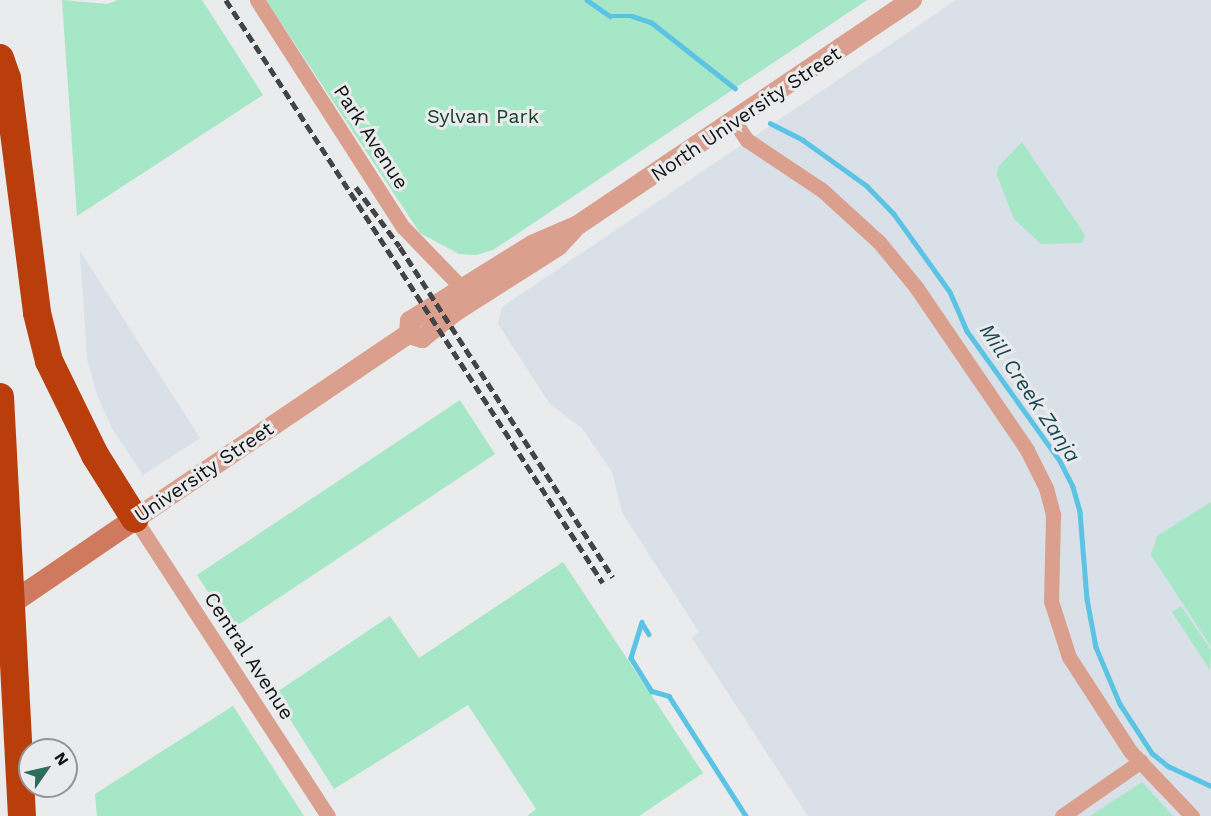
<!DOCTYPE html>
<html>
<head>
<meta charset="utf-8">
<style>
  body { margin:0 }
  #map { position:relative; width:1211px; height:816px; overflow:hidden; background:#e9ebec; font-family:"Work Sans",sans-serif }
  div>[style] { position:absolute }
  .built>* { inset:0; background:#d9e0e7 }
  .green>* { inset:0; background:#a5e7c6 }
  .stream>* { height:4.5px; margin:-2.25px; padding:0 2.25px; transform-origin:2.25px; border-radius:2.25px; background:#5bc4e5 }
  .minor>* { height:15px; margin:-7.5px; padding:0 7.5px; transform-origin:7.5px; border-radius:7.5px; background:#dba08d }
  .tertiary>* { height:20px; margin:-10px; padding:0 10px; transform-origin:10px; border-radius:10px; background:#dba08d }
  .secondary>* { height:22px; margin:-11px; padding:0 11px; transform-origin:11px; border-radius:11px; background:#cf7a5e }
  .motorway>* { height:28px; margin:-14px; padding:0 14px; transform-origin:14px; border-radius:14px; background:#b93e0c }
  .rail>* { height:4.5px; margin-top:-2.25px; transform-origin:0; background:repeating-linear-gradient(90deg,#434445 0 9px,transparent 0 13.5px) }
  span { translate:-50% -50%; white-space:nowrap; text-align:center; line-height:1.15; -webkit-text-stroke:6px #e9ebec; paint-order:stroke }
  .street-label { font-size:20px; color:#131314 }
  .park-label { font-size:20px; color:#194130 }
  .water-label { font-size:21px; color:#194755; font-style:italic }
  .north { position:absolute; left:18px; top:738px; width:60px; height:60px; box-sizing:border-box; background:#e9ebec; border:2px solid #939596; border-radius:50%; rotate:56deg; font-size:16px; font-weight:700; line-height:24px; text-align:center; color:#131314 }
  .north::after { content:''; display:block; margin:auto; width:21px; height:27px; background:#2c6d5c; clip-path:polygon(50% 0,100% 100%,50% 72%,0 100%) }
</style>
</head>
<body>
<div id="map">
  <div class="built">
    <i style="clip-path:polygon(956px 0,1211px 0,1211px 816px,808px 816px,692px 638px,699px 632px,623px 514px,612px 472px,582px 428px,550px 404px,498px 324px,502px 307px)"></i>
    <i style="clip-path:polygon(80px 251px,200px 438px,143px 475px,112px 428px,97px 395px,87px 359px)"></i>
  </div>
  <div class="green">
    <i style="clip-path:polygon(62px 0,107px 4px,118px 0,202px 0,263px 95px,77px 216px)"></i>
    <i style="clip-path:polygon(266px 0,867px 0,493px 250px,476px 255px,459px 254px,420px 233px)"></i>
    <i style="clip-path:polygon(1022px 142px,1085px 235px,1082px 243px,1041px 244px,1014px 219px,997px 175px,998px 167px)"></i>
    <i style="clip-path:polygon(460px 400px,495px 454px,232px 629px,197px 575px)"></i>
    <i style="clip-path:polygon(1211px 502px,1211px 647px,1151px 555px,1157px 536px)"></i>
    <i style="clip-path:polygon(563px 562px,703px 773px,639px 816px,527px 816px,536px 809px,468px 705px,334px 789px,274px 694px,390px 616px,419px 658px)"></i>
    <i style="clip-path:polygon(1181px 606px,1211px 650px,1210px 670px,1172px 612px)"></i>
    <i style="clip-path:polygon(233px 706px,304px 816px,97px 816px,95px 794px)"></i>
    <i style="clip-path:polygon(1142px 782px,1173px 816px,1090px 816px)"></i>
  </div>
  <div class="stream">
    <i style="left:587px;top:0;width:28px;rotate:35deg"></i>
    <i style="left:610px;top:16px;width:22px"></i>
    <i style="left:632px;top:16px;width:20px;rotate:18deg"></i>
    <i style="left:651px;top:22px;width:107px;rotate:38.2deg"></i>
    <i style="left:770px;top:123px;width:37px;rotate:27deg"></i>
    <i style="left:803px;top:140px;width:79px;rotate:35.7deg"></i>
    <i style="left:867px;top:186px;width:39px;rotate:46deg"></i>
    <i style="left:894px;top:214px;width:96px;rotate:54.3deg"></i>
    <i style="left:950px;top:292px;width:43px;rotate:66.4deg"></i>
    <i style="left:967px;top:331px;width:160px;rotate:54.4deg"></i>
    <i style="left:1060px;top:461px;width:29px;rotate:63deg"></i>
    <i style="left:1073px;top:487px;width:26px;rotate:74deg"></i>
    <i style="left:1080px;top:512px;width:87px;rotate:85.4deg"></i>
    <i style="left:1087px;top:599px;width:49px;rotate:79.4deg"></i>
    <i style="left:1096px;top:647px;width:62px;rotate:67.2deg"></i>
    <i style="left:1120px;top:704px;width:59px;rotate:56.9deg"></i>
    <i style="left:1152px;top:753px;width:21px;rotate:39deg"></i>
    <i style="left:1168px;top:766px;width:47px;rotate:24.9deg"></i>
    <i style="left:642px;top:622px;width:38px;rotate:107deg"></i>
    <i style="left:631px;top:658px;width:39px;rotate:58deg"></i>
    <i style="left:652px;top:691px;width:18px;rotate:16deg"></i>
    <i style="left:669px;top:696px;width:143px;rotate:57.3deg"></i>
    <i style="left:642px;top:623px;width:13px;rotate:58deg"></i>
  </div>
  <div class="minor">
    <i style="left:257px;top:0;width:270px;rotate:57.3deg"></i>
    <i style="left:403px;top:227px;width:83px;rotate:46deg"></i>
    <i style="left:734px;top:121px;width:23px;rotate:56deg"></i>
    <i style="left:747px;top:140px;width:90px;rotate:33.7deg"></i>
    <i style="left:822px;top:190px;width:77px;rotate:42.4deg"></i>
    <i style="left:879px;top:242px;width:58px;rotate:50.6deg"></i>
    <i style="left:916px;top:287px;width:197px;rotate:55.7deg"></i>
    <i style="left:1027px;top:450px;width:42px;rotate:63.4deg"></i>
    <i style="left:1046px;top:488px;width:28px;rotate:75deg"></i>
    <i style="left:1053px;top:515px;width:86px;rotate:91.3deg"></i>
    <i style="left:1051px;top:601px;width:59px;rotate:72.2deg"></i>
    <i style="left:1069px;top:657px;width:112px;rotate:57deg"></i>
    <i style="left:1130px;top:751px;width:90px;rotate:46.4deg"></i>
    <i style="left:135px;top:519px;width:354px;rotate:57deg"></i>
    <i style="left:1062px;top:816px;width:96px;rotate:-34.8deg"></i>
  </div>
  <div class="tertiary">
    <i style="left:409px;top:334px;width:13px;rotate:-86deg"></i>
    <i style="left:410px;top:321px;width:144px;rotate:-31.9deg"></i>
    <i style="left:532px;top:245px;width:50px;rotate:-23.5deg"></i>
    <i style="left:578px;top:225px;width:403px;rotate:-34deg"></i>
    <i style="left:135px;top:519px;width:325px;rotate:-34.1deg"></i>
    <i style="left:404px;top:337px;width:6px;rotate:-31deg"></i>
    <i style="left:409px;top:334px;width:14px;rotate:17deg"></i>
    <i style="left:422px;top:338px;width:43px;rotate:-38.5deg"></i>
    <i style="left:456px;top:311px;width:121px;rotate:-32.5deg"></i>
    <i style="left:558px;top:246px;width:22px;rotate:-47deg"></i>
  </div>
  <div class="secondary">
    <i style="left:0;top:611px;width:163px;rotate:-34.3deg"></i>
  </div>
  <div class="motorway">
    <i style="left:0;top:58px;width:21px;rotate:71deg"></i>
    <i style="left:7px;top:78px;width:237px;rotate:82.7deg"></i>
    <i style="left:37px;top:313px;width:49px;rotate:76deg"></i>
    <i style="left:49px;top:361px;width:105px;rotate:63.9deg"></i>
    <i style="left:95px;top:455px;width:75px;rotate:58deg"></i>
    <i style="left:0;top:397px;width:420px;rotate:87deg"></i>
  </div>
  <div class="rail">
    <i style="left:226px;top:0;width:694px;rotate:57.11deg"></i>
    <i style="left:356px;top:187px;width:74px;rotate:53.7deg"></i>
    <i style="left:400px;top:247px;width:393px;rotate:57.2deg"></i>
  </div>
  <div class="street-label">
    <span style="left:746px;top:114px;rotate:-34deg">North University Street</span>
    <span style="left:371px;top:137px;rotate:57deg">Park Avenue</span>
    <span style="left:204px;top:472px;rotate:-34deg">University Street</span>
    <span style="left:249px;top:656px;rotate:57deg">Central Avenue</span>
  </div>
  <div class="park-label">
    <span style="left:483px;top:116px">Sylvan Park</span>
  </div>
  <div class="water-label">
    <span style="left:1030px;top:393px;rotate:56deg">Mill Creek Zanja</span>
  </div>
  <div class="north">N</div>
</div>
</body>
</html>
